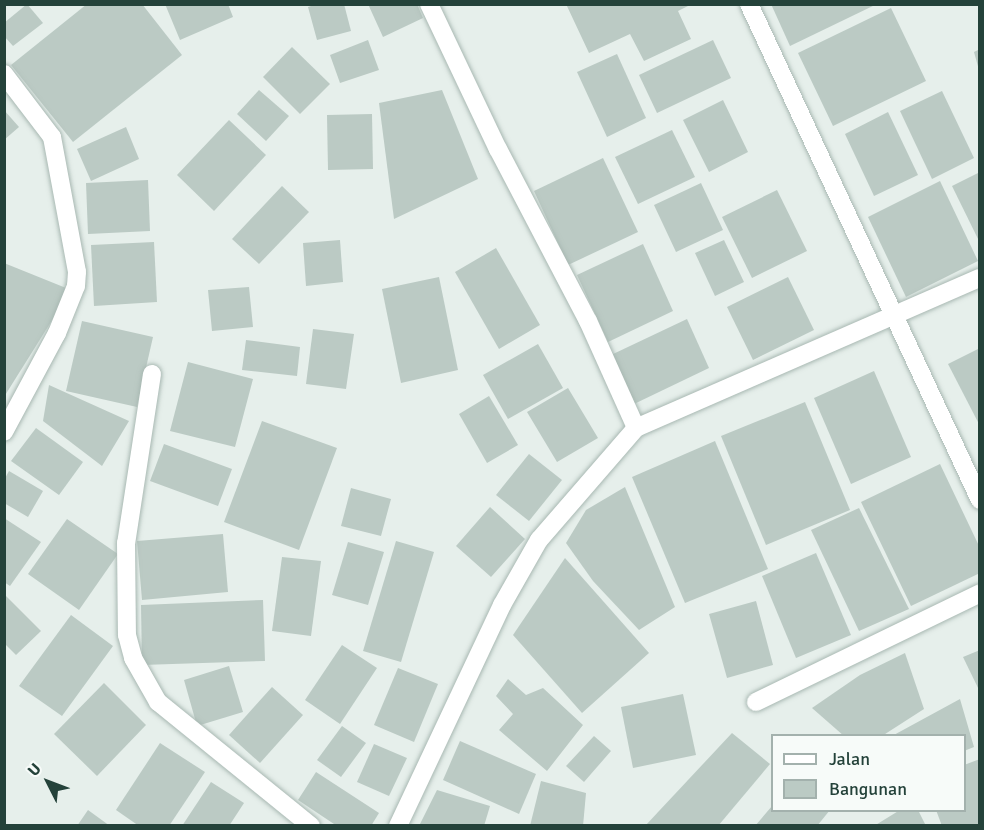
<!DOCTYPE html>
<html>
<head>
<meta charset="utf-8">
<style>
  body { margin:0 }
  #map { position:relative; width:984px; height:830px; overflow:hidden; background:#e6efeb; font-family:Signika,sans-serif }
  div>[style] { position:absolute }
  .building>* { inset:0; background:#bbcac4 }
  .roads { filter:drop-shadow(0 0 2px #a8b8b2) drop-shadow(0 0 2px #a8b8b2) }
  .minor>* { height:18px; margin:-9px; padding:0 9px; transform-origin:9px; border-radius:9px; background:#fff }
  span { translate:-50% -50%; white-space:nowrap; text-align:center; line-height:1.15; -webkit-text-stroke:6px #f7fbf9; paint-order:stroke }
  .frame { position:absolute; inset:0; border:6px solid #24423a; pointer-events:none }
  .legend { position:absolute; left:771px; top:734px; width:195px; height:78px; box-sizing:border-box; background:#f7fbf9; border:2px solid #a3b1ad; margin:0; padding:8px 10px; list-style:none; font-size:18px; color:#24423a }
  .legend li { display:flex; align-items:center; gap:12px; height:30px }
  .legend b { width:30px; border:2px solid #a3b1ad }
  .north { position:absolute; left:18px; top:752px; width:60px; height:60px; -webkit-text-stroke:4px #f7fbf9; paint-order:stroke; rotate:312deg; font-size:16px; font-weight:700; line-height:24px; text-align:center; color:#24423a }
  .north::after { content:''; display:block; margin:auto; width:21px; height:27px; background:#24423a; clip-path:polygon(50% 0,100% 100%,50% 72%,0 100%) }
</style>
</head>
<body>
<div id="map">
  <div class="building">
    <i style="clip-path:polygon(27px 4px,43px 23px,13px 46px,4px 36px,4px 23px)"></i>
    <i style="clip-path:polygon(87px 4px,142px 4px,182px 55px,73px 142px,11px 65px)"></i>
    <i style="clip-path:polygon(165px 4px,228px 4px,233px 17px,180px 40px)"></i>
    <i style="clip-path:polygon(317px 4px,344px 4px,351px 31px,317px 40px,308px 7px)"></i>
    <i style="clip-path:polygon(368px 4px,417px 4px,423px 18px,383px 37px)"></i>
    <i style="clip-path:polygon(566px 4px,692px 4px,678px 11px,691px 39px,644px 61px,630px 34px,589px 53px)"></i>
    <i style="clip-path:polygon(771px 4px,877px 4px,790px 46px)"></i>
    <i style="clip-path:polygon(891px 8px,926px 81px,833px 126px,798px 53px)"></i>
    <i style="clip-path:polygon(368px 40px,379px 70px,340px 83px,330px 55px)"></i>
    <i style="clip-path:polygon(713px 40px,731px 78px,657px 113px,639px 75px)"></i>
    <i style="clip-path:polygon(292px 47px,330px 84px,300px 114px,263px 77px)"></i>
    <i style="clip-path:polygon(980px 49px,980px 70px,979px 70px,974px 52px)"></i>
    <i style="clip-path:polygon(617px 54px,646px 118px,607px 137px,577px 72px)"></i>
    <i style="clip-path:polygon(259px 90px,289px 116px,266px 141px,237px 114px)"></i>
    <i style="clip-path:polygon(442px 90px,478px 179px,394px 219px,379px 103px)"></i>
    <i style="clip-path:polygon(942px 91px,974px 158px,932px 179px,900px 111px)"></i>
    <i style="clip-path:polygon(723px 100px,748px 152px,709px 172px,683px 120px)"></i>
    <i style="clip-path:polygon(4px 110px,19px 127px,4px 140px)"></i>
    <i style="clip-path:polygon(888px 112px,918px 175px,874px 196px,845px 134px)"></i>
    <i style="clip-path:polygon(372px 114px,373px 169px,328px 170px,327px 115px)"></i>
    <i style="clip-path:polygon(229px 120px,266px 155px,214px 211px,177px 175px)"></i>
    <i style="clip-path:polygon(126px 127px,139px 159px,91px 181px,77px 149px)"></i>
    <i style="clip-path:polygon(672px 130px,695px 177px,638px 204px,615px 157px)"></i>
    <i style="clip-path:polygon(603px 158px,638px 232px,568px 265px,534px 191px)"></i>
    <i style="clip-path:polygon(980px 172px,980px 243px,952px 186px)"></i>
    <i style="clip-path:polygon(148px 180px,150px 231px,88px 234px,86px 183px)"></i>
    <i style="clip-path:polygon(940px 181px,978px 261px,906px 297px,868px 217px)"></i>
    <i style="clip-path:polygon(701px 183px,723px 230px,676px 252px,654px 205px)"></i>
    <i style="clip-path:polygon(282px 186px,309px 212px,259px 264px,232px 239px)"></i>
    <i style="clip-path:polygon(777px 190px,807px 251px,752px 278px,722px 217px)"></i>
    <i style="clip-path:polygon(340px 240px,343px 282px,306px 286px,303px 243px)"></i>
    <i style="clip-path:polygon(724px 240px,744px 282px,715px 296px,695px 253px)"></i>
    <i style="clip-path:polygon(154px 242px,157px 302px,94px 306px,91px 245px)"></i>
    <i style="clip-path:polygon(643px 244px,673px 311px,608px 342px,577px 275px)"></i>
    <i style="clip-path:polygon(496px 248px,540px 325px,499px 349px,455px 272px)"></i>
    <i style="clip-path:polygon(4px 263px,71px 290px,4px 397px)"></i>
    <i style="clip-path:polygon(439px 277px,458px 370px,401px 383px,382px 289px)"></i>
    <i style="clip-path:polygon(788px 277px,814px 330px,753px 360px,727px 307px)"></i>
    <i style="clip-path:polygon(249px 287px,253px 327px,212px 331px,208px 290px)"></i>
    <i style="clip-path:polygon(687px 319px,709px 368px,634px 404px,611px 355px)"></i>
    <i style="clip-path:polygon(82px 321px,153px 337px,137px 407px,66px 391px)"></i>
    <i style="clip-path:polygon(313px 329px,354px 334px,346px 389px,306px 384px)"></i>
    <i style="clip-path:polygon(246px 340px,300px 347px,297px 376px,242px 370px)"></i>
    <i style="clip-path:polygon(538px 344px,563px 388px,508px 419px,483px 375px)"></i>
    <i style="clip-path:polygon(980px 348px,980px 426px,948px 364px)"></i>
    <i style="clip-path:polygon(188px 362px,253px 379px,235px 447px,170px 431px)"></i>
    <i style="clip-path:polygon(874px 371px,911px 457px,851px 484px,814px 398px)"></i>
    <i style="clip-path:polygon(49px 385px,129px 421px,102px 466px,43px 421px)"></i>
    <i style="clip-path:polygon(568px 388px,598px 438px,557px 462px,527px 412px)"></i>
    <i style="clip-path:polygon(489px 396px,518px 445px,487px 463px,459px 414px)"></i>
    <i style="clip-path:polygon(805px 402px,850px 510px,766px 545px,721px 436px)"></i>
    <i style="clip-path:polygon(262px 421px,337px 448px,299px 550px,224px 522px)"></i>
    <i style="clip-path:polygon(36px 428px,83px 462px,59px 495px,11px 461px)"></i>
    <i style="clip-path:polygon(715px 441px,768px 569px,685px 603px,632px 477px)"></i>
    <i style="clip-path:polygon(164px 444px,232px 469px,218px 506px,150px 481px)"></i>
    <i style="clip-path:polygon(529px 454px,562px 480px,529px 521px,496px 495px)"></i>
    <i style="clip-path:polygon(940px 464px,980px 548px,980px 573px,911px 606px,861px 502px)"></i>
    <i style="clip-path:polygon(9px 471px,43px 491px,28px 517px,4px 503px,4px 480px)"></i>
    <i style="clip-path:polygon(625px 487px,675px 607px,639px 630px,593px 581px,566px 543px,586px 510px)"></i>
    <i style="clip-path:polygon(351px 488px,391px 499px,381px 536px,341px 526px)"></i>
    <i style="clip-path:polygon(490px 507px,525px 539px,491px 577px,456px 546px)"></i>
    <i style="clip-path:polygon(859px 508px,909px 609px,859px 631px,811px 530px)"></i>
    <i style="clip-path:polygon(4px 518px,41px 542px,10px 586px,4px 582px)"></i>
    <i style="clip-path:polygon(67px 519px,118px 554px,79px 610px,28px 574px)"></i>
    <i style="clip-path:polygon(223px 534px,228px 592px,142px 600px,137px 541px)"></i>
    <i style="clip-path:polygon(396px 541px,434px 552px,401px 662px,363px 651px)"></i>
    <i style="clip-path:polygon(348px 542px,384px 552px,368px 605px,332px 595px)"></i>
    <i style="clip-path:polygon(816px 553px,851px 635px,796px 658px,762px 576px)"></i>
    <i style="clip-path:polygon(282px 557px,321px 561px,311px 636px,272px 631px)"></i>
    <i style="clip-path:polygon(565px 558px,649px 653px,582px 713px,513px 635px)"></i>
    <i style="clip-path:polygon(4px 594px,41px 631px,16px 655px,4px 643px)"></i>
    <i style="clip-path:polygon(263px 600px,265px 661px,142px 665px,141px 605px)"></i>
    <i style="clip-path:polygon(756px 601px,773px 665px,727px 678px,709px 614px)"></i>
    <i style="clip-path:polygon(71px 615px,113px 646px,62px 716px,19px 686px)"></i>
    <i style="clip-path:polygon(342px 645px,377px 668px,340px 724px,305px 700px)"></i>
    <i style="clip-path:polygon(980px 650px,980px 692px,963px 657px)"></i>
    <i style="clip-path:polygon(905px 653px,924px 709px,882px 736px,844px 736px,812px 708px,860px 675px)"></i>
    <i style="clip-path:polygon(229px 666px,243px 712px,197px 726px,184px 680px)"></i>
    <i style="clip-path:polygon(398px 668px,438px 684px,414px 742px,374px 725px)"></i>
    <i style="clip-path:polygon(508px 679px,526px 695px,543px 688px,583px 725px,547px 771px,499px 730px,513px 714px,496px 696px)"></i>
    <i style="clip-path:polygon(104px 683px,146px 725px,97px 776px,54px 734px)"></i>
    <i style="clip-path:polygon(272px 687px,303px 715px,260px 763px,229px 735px)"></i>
    <i style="clip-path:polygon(683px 694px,696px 755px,633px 768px,621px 707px)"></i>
    <i style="clip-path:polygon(960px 699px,974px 747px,964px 751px,964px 736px,892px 736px)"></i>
    <i style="clip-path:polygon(342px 726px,366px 743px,341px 777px,317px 760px)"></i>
    <i style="clip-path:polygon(732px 733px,770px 764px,718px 826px,645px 826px)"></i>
    <i style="clip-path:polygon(594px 736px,611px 751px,584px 782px,566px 766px)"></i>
    <i style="clip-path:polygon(460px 741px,536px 774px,519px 814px,443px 780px)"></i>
    <i style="clip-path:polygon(160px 743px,205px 772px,169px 826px,139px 826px,116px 810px)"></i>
    <i style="clip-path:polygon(374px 744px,407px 758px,389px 796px,357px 782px)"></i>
    <i style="clip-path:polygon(980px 759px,980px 826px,942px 826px,936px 810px,964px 810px,964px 765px)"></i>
    <i style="clip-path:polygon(316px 772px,379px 813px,371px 826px,337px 826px,298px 800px)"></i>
    <i style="clip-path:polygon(541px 781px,586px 793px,583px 826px,530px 826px)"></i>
    <i style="clip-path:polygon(211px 782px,244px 803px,229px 826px,182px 826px)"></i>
    <i style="clip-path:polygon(437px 790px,490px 806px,484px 826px,419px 826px)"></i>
    <i style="clip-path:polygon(772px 806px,772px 810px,830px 810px,817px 826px,755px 826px)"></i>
    <i style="clip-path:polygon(88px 810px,110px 826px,77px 826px)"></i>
    <i style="clip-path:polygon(900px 810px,918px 810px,926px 826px,874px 826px)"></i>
  </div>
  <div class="roads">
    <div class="minor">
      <i style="left:429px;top:4px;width:161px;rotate:64.6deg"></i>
      <i style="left:498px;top:149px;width:194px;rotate:62.4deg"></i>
      <i style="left:588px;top:321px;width:117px;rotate:65.8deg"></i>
      <i style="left:749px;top:4px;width:547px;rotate:65.03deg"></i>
      <i style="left:4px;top:74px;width:79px;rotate:52.7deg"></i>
      <i style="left:52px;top:137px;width:137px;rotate:79.5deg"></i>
      <i style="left:77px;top:272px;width:14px;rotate:94deg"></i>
      <i style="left:76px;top:286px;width:51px;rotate:112deg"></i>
      <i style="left:57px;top:333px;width:112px;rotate:118.2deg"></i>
      <i style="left:152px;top:374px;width:171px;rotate:98.7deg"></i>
      <i style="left:126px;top:543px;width:92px;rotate:89.4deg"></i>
      <i style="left:127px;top:635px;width:24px;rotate:75deg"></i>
      <i style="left:133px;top:658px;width:51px;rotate:60.4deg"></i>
      <i style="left:158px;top:702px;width:197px;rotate:39deg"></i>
      <i style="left:756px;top:702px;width:249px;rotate:-25.9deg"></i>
      <i style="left:398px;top:826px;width:244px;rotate:-64.8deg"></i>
      <i style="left:502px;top:605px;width:75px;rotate:-60.4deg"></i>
      <i style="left:539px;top:540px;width:148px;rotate:-49.1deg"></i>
      <i style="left:636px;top:428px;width:375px;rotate:-23.6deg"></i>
    </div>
  </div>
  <div class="frame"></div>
  <ul class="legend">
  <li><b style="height:8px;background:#fff"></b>Jalan</li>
  <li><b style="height:16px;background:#bbcac4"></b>Bangunan</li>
  </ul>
  <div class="north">U</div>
</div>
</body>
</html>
